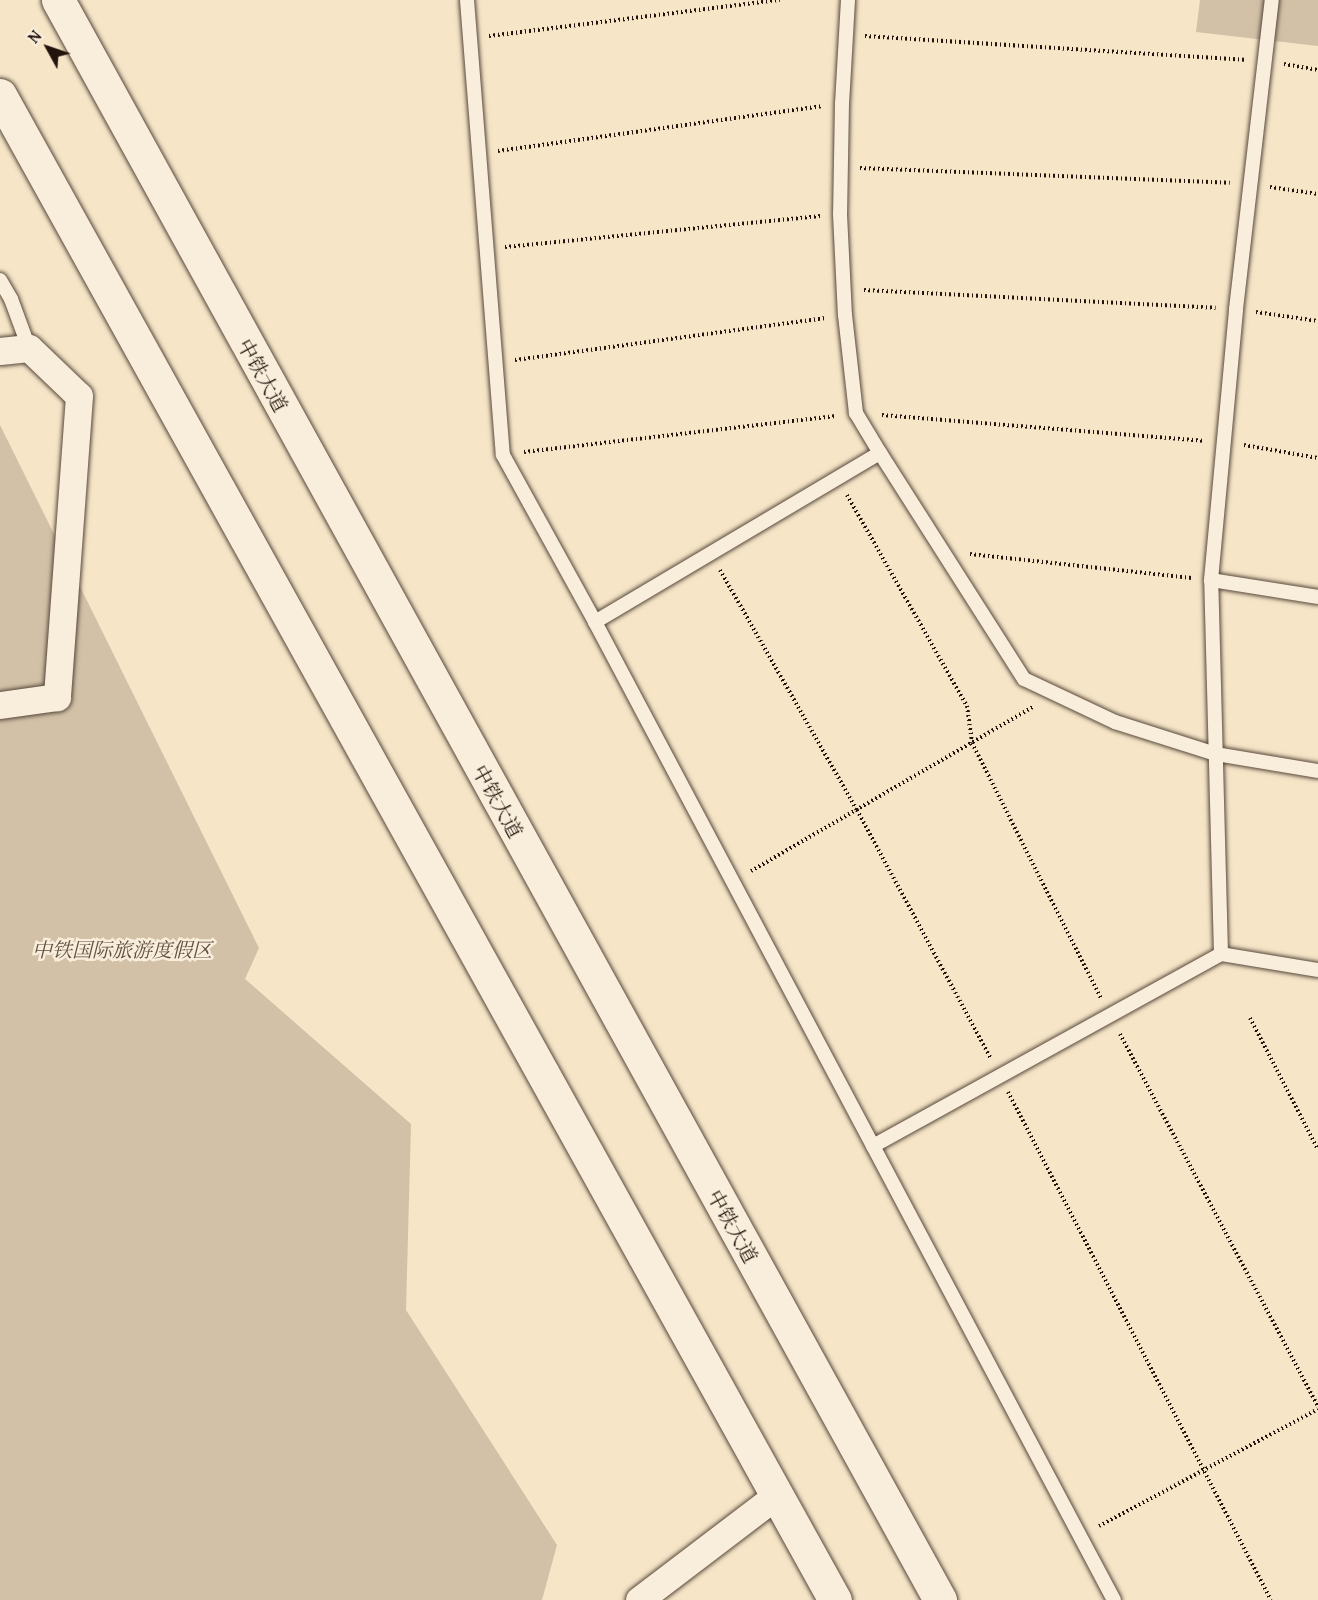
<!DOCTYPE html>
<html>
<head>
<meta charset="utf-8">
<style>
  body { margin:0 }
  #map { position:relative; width:1318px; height:1600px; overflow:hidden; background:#f6e5c7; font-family:"Gentium Book Plus","Noto Serif SC",serif }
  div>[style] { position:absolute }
  .green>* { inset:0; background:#d2c1a7 }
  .path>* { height:4px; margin-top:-2px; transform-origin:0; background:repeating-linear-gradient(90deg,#22130c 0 1.5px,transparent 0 4.5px) }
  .roads { filter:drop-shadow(0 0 2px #57483b) drop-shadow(0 0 2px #57483b) }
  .service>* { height:14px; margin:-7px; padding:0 7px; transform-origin:7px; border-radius:7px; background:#f9eedb }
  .minor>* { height:27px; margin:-13.5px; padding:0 13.5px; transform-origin:13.5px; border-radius:13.5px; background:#f9eedb }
  .secondary>* { height:33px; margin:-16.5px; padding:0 16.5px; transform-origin:16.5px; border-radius:16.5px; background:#f9eedb }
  span { translate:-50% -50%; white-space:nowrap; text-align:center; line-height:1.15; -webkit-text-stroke:5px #f9eedb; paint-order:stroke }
  .street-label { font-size:20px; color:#22130c }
  .park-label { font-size:20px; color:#605042; font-style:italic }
  .north { position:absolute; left:18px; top:18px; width:60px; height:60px; -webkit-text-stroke:4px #f9eedb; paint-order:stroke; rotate:310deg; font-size:16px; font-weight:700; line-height:24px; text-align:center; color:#22130c }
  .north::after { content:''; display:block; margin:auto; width:21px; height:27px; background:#22130c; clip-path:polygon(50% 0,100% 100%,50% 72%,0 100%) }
</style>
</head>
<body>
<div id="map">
  <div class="green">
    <i style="clip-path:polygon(1200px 0,1318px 0,1318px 46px,1196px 32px)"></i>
    <i style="clip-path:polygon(0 425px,259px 948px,245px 979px,411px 1124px,406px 1310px,557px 1545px,542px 1600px,0 1600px)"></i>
  </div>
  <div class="path">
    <i style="left:489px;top:36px;width:293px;rotate:-7.1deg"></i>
    <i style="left:865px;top:36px;width:380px;rotate:3.6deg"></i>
    <i style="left:1284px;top:64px;width:35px;rotate:10deg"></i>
    <i style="left:498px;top:151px;width:328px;rotate:-7.9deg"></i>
    <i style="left:860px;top:168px;width:370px;rotate:2.3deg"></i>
    <i style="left:1270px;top:187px;width:49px;rotate:8.3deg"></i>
    <i style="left:505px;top:247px;width:317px;rotate:-5.6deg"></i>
    <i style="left:864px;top:290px;width:352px;rotate:2.9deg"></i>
    <i style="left:1256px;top:312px;width:63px;rotate:8.3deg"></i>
    <i style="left:515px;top:360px;width:314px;rotate:-7.7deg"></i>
    <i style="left:882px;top:415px;width:322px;rotate:4.6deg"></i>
    <i style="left:1244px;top:445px;width:75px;rotate:10deg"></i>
    <i style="left:524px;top:452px;width:314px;rotate:-6.6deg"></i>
    <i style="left:847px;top:495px;width:243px;rotate:60.4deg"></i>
    <i style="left:967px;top:706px;width:37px;rotate:82deg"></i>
    <i style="left:972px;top:743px;width:286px;rotate:63.2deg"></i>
    <i style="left:970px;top:554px;width:223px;rotate:6.2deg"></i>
    <i style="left:720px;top:570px;width:276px;rotate:60.3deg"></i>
    <i style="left:857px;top:810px;width:283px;rotate:61.7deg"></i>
    <i style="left:751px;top:871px;width:328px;rotate:-30.2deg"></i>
    <i style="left:1250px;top:1018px;width:148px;rotate:62.7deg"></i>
    <i style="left:1120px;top:1034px;width:422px;rotate:62deg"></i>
    <i style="left:1008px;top:1092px;width:572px;rotate:62.63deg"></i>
    <i style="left:1099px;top:1526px;width:248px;rotate:-28.1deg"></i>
  </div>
  <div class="roads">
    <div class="service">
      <i style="left:467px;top:0;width:456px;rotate:85.5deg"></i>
      <i style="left:503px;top:455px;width:191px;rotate:61.1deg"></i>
      <i style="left:595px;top:622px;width:1107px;rotate:62.05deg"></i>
      <i style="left:848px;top:0;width:103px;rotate:93.3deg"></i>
      <i style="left:842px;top:103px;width:111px;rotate:91deg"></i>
      <i style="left:840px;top:214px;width:101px;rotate:87.2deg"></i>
      <i style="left:845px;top:315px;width:99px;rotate:83.6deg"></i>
      <i style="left:856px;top:413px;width:47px;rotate:59deg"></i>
      <i style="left:880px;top:453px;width:268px;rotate:57.5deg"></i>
      <i style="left:1024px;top:679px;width:101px;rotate:25.3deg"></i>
      <i style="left:1115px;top:722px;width:106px;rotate:17.6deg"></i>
      <i style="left:1216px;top:754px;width:103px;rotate:9.5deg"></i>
      <i style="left:0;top:280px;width:22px;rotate:60deg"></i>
      <i style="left:11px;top:299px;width:52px;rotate:69.8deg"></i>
      <i style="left:1211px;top:580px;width:108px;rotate:9deg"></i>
      <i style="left:595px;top:622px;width:331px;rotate:-30.7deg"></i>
      <i style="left:1221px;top:954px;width:98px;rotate:9.4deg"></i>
      <i style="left:873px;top:1146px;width:397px;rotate:-28.9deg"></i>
      <i style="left:1221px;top:954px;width:374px;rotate:-91.5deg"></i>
      <i style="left:1211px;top:580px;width:272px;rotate:-84.7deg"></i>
      <i style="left:1236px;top:309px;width:311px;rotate:-83.4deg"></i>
    </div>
    <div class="minor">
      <i style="left:0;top:351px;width:29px;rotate:-6deg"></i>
      <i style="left:29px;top:348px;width:69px;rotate:43.8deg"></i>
      <i style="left:79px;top:396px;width:302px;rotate:94.2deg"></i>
      <i style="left:57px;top:697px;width:58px;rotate:172deg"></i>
      <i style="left:639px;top:1600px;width:173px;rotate:-37.3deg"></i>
    </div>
    <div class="secondary">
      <i style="left:58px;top:0;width:1827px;rotate:61.13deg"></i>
      <i style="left:0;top:95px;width:1721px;rotate:60.98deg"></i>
    </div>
  </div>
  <div class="street-label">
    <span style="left:263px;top:375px;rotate:61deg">中铁大道</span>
    <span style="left:498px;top:801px;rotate:61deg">中铁大道</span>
    <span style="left:733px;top:1226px;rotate:61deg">中铁大道</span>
  </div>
  <div class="park-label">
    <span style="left:122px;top:949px">中铁国际旅游度假区</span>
  </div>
  <div class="north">N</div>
</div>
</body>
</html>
